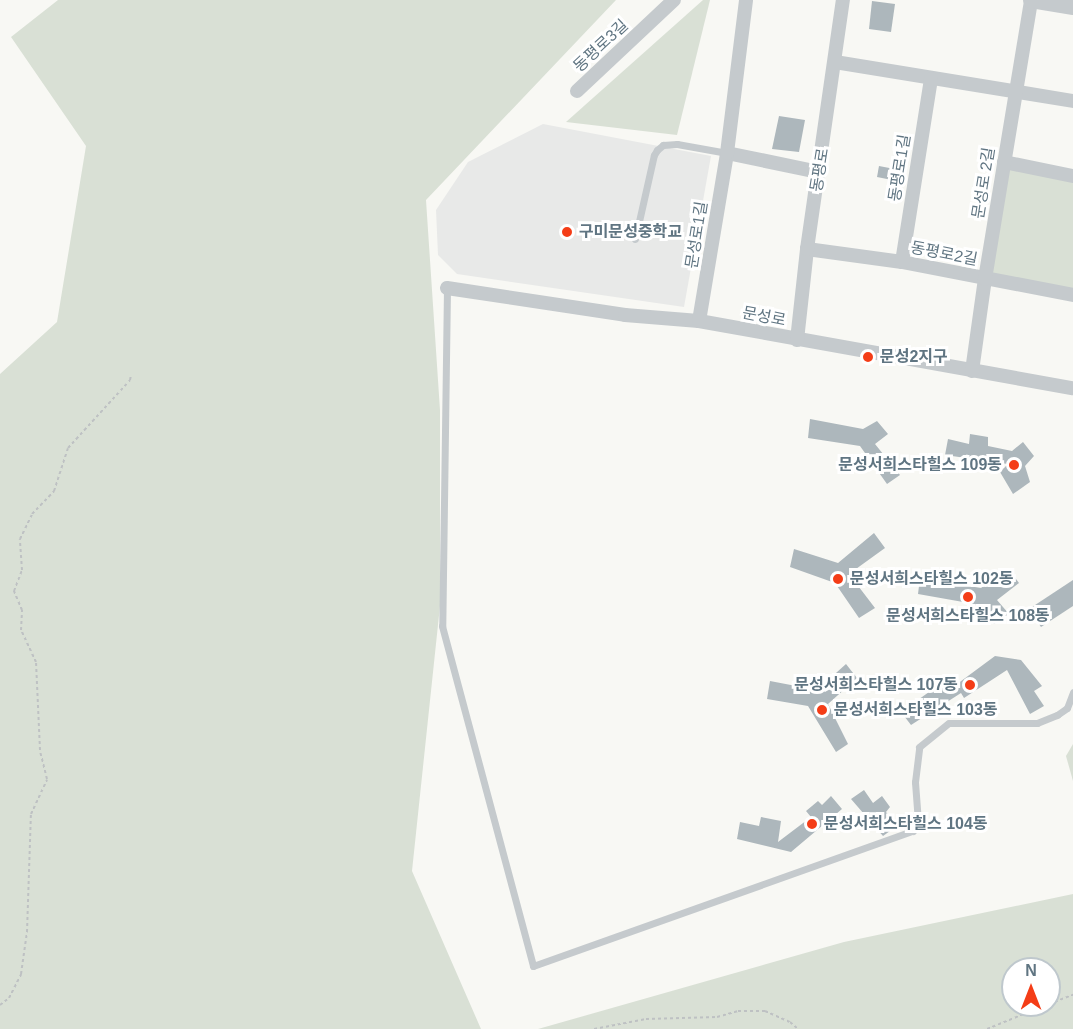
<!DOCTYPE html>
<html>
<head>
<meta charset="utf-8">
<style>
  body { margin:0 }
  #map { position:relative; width:1073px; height:1029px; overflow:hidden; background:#f8f8f4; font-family:Helvetica,"Noto Sans KR",sans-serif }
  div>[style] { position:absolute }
  .built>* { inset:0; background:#e8e9e8 }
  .green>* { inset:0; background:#d9e0d5 }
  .building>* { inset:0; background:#adb7bc }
  .path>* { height:2px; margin-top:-1px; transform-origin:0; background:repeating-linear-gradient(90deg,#bec1c3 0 3px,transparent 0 6px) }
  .service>* { height:7px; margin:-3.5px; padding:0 3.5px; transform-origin:3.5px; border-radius:3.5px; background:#c5cacd }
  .minor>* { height:14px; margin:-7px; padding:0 7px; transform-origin:7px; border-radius:7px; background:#c5cacd }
  .tertiary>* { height:16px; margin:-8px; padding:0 8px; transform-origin:8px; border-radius:8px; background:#c5cacd }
  .dots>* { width:16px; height:16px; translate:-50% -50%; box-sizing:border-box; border:3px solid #fff; border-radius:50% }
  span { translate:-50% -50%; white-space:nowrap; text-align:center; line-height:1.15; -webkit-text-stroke:6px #fff; paint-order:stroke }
  .street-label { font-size:16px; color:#607582 }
  .poi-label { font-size:16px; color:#607582; font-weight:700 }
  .left { translate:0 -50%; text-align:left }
  .right { translate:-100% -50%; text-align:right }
  .north { position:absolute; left:1001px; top:957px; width:60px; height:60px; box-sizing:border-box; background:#fff; border:2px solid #bfc8cd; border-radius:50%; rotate:0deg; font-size:16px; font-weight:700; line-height:24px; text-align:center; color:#607582 }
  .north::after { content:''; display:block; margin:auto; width:21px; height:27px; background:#f43d17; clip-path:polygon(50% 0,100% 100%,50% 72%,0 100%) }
</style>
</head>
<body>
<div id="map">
  <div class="built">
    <i style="clip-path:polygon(543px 124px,711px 156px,684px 307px,457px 274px,438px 255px,436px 210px,468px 162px)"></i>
  </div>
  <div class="green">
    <i style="clip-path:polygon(58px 0,616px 0,426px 200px,440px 410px,440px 606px,412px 871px,481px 1029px,0 1029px,0 374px,57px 322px,86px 146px,11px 37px)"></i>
    <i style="clip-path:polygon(703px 0,710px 0,677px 135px,566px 122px)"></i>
    <i style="clip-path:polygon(1004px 162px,1073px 176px,1073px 295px,985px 279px)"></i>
    <i style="clip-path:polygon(1073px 744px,1073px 781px,1066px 756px)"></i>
    <i style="clip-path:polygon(evenodd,1073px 894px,1073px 1029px,538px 1029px,844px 942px,1073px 894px,1013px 969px,1049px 969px,1049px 1005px,1013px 1005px,1013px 969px)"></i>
  </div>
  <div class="building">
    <i style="clip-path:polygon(872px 1px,895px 4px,891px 32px,869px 29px)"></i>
    <i style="clip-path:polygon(779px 116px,805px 120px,799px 152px,772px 149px)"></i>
    <i style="clip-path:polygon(879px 166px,905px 171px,902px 182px,877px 177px)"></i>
    <i style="clip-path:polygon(810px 419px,863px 429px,877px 421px,888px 434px,875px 444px,900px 475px,887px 484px,860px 446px,808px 438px)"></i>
    <i style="clip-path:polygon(970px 434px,988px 437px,988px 446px,1012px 451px,1023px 442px,1034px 456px,1025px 466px,1030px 482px,1013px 494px,1000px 472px,1008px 464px,945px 455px,948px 439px,969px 444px)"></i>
    <i style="clip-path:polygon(874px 533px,885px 548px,849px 574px,875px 608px,859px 618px,835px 583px,790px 567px,794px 549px,838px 563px)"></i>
    <i style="clip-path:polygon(1008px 568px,1019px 583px,997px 600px,1009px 614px,994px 624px,980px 605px,918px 594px,920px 578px,981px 588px)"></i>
    <i style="clip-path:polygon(1073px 580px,1073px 606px,1041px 627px,1029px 609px)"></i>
    <i style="clip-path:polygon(995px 656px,1021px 660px,1042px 686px,1034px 691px,1044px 706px,1030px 714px,1007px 670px,964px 698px,961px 693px,911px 725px,901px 712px,943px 682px,949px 690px)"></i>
    <i style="clip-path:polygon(846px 664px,857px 678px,828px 704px,848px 744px,836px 752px,808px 706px,767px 699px,770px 681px,817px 690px)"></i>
    <i style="clip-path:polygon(864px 790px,873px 803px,882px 796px,890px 807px,886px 812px,897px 826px,883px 836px,851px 799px)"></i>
    <i style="clip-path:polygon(831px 796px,842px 809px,791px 852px,737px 839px,740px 822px,759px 826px,761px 817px,781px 821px,778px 842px,811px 817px,806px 811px,818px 801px,822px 805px)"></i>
  </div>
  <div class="path">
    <i style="left:1049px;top:1004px;width:26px;rotate:-21deg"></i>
    <i style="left:0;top:1005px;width:11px;rotate:-38deg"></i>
    <i style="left:9px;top:998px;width:27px;rotate:-63deg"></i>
    <i style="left:21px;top:974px;width:42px;rotate:-81.9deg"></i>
    <i style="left:27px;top:932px;width:118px;rotate:-88.1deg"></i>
    <i style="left:31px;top:814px;width:38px;rotate:-65deg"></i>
    <i style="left:47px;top:779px;width:30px;rotate:-104deg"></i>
    <i style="left:40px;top:750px;width:88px;rotate:-92.6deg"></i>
    <i style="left:36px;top:662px;width:35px;rotate:-115deg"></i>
    <i style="left:21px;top:630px;width:20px;rotate:-87deg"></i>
    <i style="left:22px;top:610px;width:21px;rotate:-113deg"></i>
    <i style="left:14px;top:591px;width:22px;rotate:-69deg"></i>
    <i style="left:22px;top:570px;width:31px;rotate:-94deg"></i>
    <i style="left:20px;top:539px;width:28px;rotate:-64deg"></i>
    <i style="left:32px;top:514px;width:32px;rotate:-46deg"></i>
    <i style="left:54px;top:491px;width:45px;rotate:-72deg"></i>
    <i style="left:68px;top:448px;width:92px;rotate:-47.6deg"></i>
    <i style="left:130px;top:380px;width:5px;rotate:-79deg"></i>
    <i style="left:594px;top:1029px;width:53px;rotate:-10.9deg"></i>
    <i style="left:646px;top:1019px;width:71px;rotate:-1.6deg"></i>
    <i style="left:717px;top:1017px;width:22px;rotate:-16deg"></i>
    <i style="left:738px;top:1011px;width:27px"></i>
    <i style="left:765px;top:1011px;width:27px;rotate:24deg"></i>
    <i style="left:790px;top:1022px;width:11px;rotate:41deg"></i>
    <i style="left:987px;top:1029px;width:64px;rotate:-22.1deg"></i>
  </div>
  <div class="service">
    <i style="left:635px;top:239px;width:86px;rotate:-77.3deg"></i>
    <i style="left:654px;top:155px;width:6px;rotate:-59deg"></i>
    <i style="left:657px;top:150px;width:8px;rotate:-40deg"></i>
    <i style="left:663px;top:145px;width:14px;rotate:-4deg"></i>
    <i style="left:677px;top:144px;width:51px;rotate:10.2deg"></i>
    <i style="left:447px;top:288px;width:338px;rotate:90.8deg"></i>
    <i style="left:442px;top:626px;width:352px;rotate:75deg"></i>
    <i style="left:533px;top:966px;width:403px;rotate:-19.6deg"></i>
    <i style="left:913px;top:831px;width:10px;rotate:-61deg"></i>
    <i style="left:918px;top:822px;width:40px;rotate:-94.3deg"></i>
    <i style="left:915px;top:782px;width:35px;rotate:-83deg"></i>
    <i style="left:919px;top:747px;width:38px;rotate:-39deg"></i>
    <i style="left:949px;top:723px;width:88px"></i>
    <i style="left:1037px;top:723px;width:22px;rotate:-22deg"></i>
    <i style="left:1057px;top:715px;width:12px;rotate:-35deg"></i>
    <i style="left:1067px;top:708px;width:17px;rotate:-69deg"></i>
  </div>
  <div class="minor">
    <i style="left:835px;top:62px;width:241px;rotate:9.3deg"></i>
    <i style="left:577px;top:91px;width:133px;rotate:-43.2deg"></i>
    <i style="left:727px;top:153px;width:94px;rotate:11.7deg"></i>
    <i style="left:1004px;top:162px;width:70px;rotate:11.5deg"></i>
    <i style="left:807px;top:249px;width:96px;rotate:7.8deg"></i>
    <i style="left:902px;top:262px;width:174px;rotate:10.9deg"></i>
    <i style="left:902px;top:262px;width:185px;rotate:-81deg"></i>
    <i style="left:447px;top:288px;width:180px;rotate:8.6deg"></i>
    <i style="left:625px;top:315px;width:74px;rotate:4.6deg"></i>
    <i style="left:699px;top:321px;width:380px;rotate:10.2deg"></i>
    <i style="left:699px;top:321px;width:170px;rotate:-80.5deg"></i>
    <i style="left:727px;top:153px;width:154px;rotate:-82.9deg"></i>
    <i style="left:797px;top:340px;width:92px;rotate:-83.7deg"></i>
    <i style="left:807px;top:249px;width:252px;rotate:-81.8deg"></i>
    <i style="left:972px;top:371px;width:93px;rotate:-82deg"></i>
    <i style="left:985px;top:279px;width:283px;rotate:-80.6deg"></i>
  </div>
  <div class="tertiary">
    <i style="left:1031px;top:0;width:43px;rotate:9.5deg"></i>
  </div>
  <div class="dots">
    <i style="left:567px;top:232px;background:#f43d17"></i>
    <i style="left:868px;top:357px;background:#f43d17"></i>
    <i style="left:1014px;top:465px;background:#f43d17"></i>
    <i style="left:838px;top:579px;background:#f43d17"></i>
    <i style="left:968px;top:597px;background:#f43d17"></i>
    <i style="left:970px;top:685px;background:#f43d17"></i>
    <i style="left:822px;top:710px;background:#f43d17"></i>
    <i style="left:812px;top:824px;background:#f43d17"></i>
  </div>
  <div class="street-label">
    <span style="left:601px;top:46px;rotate:-43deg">동평로3길</span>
    <span style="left:900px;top:168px;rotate:-81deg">동평로1길</span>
    <span style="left:820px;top:170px;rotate:-81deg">동평로</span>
    <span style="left:984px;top:183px;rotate:-81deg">문성로 2길</span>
    <span style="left:697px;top:235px;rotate:-81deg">문성로1길</span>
    <span style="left:944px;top:254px;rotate:11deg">동평로2길</span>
    <span style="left:764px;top:317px;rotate:11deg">문성로</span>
  </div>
  <div class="poi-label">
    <span class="left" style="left:579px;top:232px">구미문성중학교</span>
    <span class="left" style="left:880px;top:357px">문성2지구</span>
    <span class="right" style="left:1002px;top:465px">문성서희스타힐스 109동</span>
    <span class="left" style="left:850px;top:579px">문성서희스타힐스 102동</span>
    <span style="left:968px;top:616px">문성서희스타힐스 108동</span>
    <span class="right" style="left:958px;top:685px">문성서희스타힐스 107동</span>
    <span class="left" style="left:834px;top:710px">문성서희스타힐스 103동</span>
    <span class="left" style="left:824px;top:824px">문성서희스타힐스 104동</span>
  </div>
  <div class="north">N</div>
</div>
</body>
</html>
